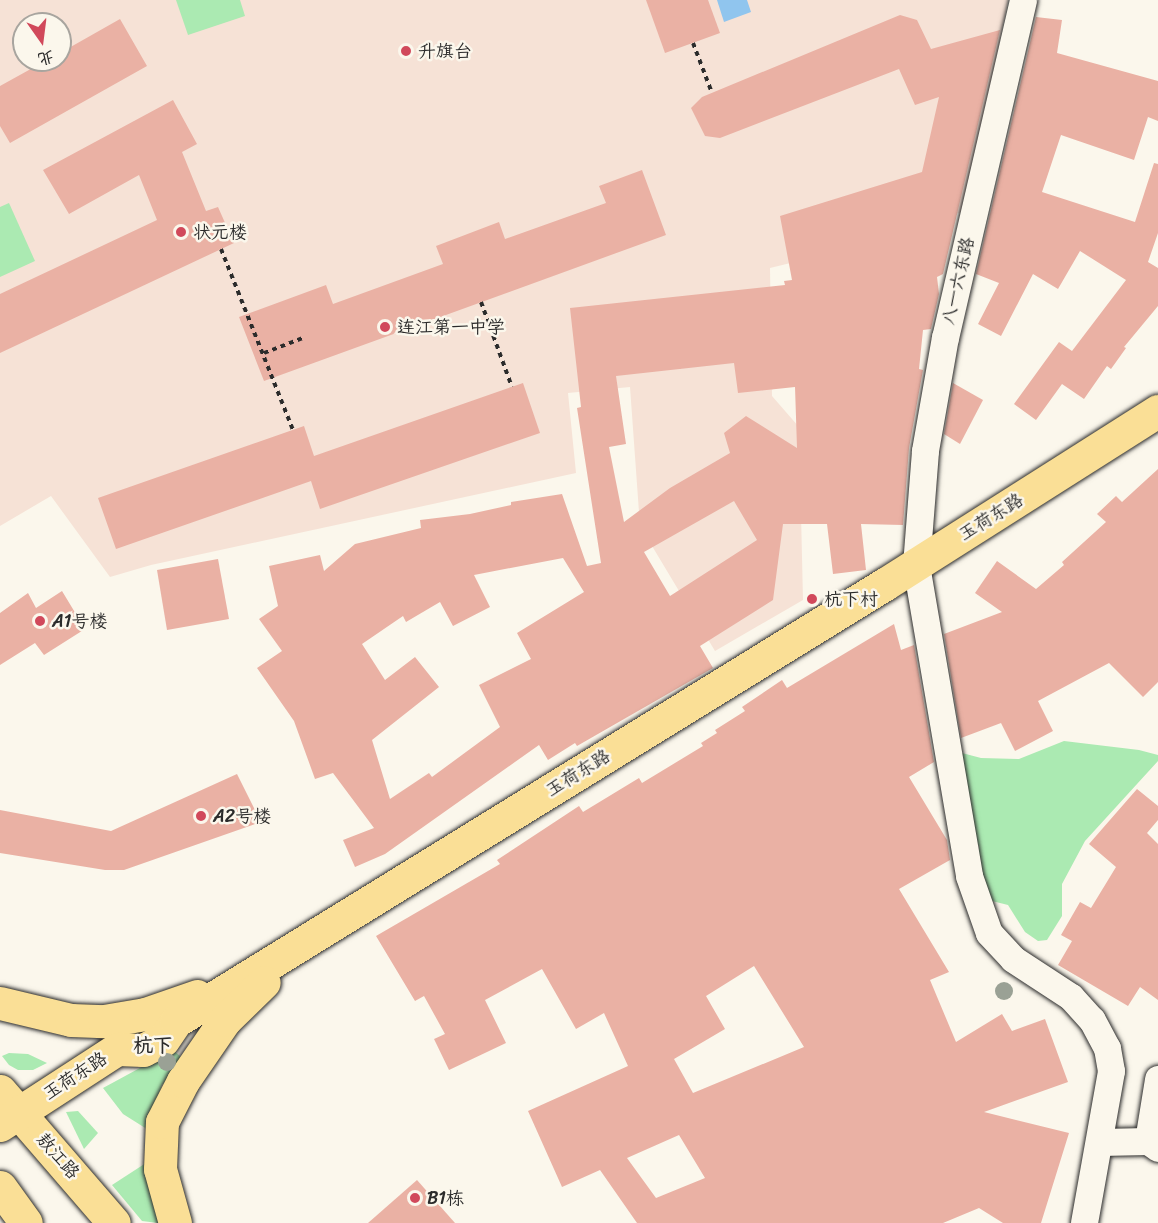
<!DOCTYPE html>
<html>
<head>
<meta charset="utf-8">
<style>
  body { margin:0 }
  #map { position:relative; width:1158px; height:1223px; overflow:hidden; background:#fbf7ec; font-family:Sriracha,"LXGW WenKai TC",sans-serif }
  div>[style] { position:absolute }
  .built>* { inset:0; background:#f6e2d6 }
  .green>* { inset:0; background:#abeab2 }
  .water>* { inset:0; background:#90c5ee }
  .building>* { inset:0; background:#eab1a4 }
  .path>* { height:4px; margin-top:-2px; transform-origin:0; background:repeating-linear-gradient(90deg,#2b2b2b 0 4.5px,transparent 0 9px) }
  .roads { filter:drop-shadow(0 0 2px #2b2b2b) drop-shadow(0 0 2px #2b2b2b) }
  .minor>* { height:27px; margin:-13.5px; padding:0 13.5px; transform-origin:13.5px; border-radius:13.5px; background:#fbf7ec }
  .major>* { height:33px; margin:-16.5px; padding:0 16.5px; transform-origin:16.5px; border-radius:16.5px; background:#fadf96 }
  .trees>* { width:18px; height:18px; margin:-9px; border-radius:50%; background:#9aa195 }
  .dots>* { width:16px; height:16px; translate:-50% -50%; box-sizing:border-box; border:3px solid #fbf7ec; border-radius:50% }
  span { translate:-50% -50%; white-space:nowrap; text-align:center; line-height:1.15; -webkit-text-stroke:5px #fbf7ec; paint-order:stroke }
  .poi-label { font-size:18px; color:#2b2b2b }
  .left { translate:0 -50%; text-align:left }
  .street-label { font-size:18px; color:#2b2b2b }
  .neighbourhood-label { font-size:20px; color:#2b2b2b; font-weight:700 }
  .north { position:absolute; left:12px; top:12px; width:60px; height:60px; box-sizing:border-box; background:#fbf7ec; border:2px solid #a8a59f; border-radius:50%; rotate:166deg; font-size:16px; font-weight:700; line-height:24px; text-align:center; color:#2b2b2b }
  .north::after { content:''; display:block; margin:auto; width:21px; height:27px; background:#d1495b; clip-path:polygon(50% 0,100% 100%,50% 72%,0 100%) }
</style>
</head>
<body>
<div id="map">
  <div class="built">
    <i style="clip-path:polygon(evenodd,0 0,1008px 0,965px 211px,856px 247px,770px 268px,772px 396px,799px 427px,803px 600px,715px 651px,640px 526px,630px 387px,568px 393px,576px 473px,151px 565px,110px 577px,51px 496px,0 526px,0 0,24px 24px,60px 24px,60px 60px,24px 60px,24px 24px)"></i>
  </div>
  <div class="green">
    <i style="clip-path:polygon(176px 0,240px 0,245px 16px,188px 35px)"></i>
    <i style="clip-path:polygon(9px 203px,35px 261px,0 277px,0 207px)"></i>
    <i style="clip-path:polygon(1064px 741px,1139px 750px,1158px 755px,1158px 761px,1085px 841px,1062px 884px,1062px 916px,1047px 940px,1038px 941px,1025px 932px,1008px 905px,992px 901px,980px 889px,977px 865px,979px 846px,967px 828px,962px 753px,981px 758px,1019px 759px)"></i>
    <i style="clip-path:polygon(173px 1050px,180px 1056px,179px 1067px,162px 1085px,151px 1116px,150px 1131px,123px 1114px,103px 1088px)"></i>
    <i style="clip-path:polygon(9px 1053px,28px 1054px,47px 1063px,33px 1070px,18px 1070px,9px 1065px,2px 1056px)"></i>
    <i style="clip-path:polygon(78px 1111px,98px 1133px,84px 1149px,66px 1112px)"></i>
    <i style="clip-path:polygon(149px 1161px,158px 1223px,142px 1221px,112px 1185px)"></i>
  </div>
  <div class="water">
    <i style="clip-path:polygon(717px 0,747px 0,751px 12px,724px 22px)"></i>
  </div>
  <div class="building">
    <i style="clip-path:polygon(646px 0,708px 0,720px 33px,665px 53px)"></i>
    <i style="clip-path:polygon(evenodd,900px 15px,917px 20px,931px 49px,1000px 30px,943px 274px,937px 277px,939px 294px,931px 329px,923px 330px,919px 369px,923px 370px,909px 448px,903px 525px,861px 524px,866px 570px,833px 574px,827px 524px,783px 524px,773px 600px,700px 646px,713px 668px,577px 746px,575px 743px,548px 760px,539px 745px,385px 854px,355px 867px,343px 840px,374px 828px,333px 773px,315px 779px,294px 721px,257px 668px,282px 651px,259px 619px,278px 606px,269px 566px,320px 555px,324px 571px,355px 544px,421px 528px,420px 520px,470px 514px,511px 505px,511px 502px,562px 494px,587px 566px,601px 563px,577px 408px,581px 407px,570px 308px,785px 285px,784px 281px,792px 280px,780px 216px,922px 172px,939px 97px,915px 105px,899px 69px,720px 138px,705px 136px,691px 108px,702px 97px,900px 15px,734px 363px,738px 393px,795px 387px,797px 448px,746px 416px,724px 433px,730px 453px,670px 488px,624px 522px,609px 447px,626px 444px,616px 376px,734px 363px,900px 15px,734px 501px,757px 540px,670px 596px,644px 552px,734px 501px,900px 15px,563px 558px,584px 592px,517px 633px,531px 659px,479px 685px,500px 727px,432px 777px,429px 773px,390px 799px,372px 740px,439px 687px,415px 657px,385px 680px,362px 644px,403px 616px,406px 622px,440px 602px,453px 626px,490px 607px,474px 575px,563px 558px)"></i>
    <i style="clip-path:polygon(1036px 17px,1062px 20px,1057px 53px,1158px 81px,1158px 121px,1148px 117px,1134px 160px,1061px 135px,1042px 192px,1135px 222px,1154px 163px,1158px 164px,1158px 233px,1148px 262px,1158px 268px,1158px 306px,1124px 347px,1126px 348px,1111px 369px,1107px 366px,1084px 399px,1062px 384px,1036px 420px,1014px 404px,1059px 342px,1072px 351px,1126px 280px,1080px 251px,1058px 289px,1033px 274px,1001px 336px,978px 324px,999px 283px,976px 274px)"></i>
    <i style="clip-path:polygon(120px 19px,147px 66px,10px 143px,0 126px,0 86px,47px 60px,60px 60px,60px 53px)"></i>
    <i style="clip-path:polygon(173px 100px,197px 144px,182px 152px,206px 211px,218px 207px,234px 243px,0 353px,0 294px,157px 220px,139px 175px,69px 214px,43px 170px)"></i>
    <i style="clip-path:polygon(642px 170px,666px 235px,264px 381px,239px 317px,326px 285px,333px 304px,443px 264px,436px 246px,499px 222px,505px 239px,606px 203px,599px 186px)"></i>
    <i style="clip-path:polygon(523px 383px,540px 433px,320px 509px,311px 481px,116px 549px,98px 498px,304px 426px,314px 456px)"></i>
    <i style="clip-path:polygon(953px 383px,983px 400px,960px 444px,944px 434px)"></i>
    <i style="clip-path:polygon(1158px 469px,1158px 682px,1143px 697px,1109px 663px,1038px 701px,1053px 731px,1015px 751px,1001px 723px,961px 738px,944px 634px,1002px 612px,975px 593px,997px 561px,1036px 589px,1064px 565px,1062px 562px,1106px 522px,1097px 514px,1116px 496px,1122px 502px)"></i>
    <i style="clip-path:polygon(218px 559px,229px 619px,167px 630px,157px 570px)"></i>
    <i style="clip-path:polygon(62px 591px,85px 629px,44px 655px,35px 643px,0 665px,0 613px,28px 593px,36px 608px)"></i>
    <i style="clip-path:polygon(evenodd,894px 624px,901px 650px,914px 645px,934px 762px,909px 777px,947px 840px,950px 860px,899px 889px,949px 972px,930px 980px,956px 1042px,1002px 1014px,1012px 1031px,1045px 1019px,1068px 1082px,984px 1112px,1069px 1133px,1041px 1223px,1003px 1223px,979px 1208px,943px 1223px,637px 1223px,600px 1170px,562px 1187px,528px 1111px,628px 1066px,604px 1013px,576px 1029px,542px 969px,485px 1000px,506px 1043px,449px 1070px,434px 1039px,445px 1034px,424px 996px,415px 1001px,376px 936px,500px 864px,497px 860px,579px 806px,583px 812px,639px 778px,642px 783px,703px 746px,701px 743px,717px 733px,715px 730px,745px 711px,742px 707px,782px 680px,787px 688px,894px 624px,754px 966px,804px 1047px,693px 1093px,674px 1059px,725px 1029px,706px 996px,754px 966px,894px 624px,679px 1135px,705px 1178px,656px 1198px,627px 1158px,679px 1135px)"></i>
    <i style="clip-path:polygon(237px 774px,261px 822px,124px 870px,105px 870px,0 853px,0 810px,111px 831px)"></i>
    <i style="clip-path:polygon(1137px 789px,1158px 806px,1158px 820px,1147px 833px,1158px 844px,1158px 1000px,1140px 987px,1128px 1006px,1058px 965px,1072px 941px,1061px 935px,1080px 902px,1091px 908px,1116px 867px,1089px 844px)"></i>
    <i style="clip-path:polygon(417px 1180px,455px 1223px,368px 1223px)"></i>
  </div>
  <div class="path">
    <i style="left:693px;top:43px;width:53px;rotate:69.2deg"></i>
    <i style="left:221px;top:249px;width:195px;rotate:68.3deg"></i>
    <i style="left:481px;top:302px;width:90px;rotate:70deg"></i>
    <i style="left:264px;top:353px;width:44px;rotate:-21.3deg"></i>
  </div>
  <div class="roads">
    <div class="minor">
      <i style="left:1023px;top:0;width:346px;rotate:103deg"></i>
      <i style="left:945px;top:337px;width:116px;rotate:100deg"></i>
      <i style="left:925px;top:451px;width:114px;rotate:94.5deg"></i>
      <i style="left:916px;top:565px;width:315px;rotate:80.3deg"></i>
      <i style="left:969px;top:876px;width:60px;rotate:70.7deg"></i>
      <i style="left:989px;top:933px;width:35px;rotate:47deg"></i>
      <i style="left:1013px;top:959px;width:69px;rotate:33.2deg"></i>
      <i style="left:1071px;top:997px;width:31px;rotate:48deg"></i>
      <i style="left:1092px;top:1020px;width:32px;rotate:62deg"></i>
      <i style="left:1107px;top:1048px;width:23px;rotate:80deg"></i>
      <i style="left:1111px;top:1071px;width:154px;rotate:100.1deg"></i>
      <i style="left:1148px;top:1141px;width:63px;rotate:-80.8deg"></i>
      <i style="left:1100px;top:1142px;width:48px;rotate:-1.2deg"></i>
      <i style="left:1148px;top:1141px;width:12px;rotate:35deg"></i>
    </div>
    <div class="major">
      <i style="left:0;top:1003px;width:73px;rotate:13.5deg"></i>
      <i style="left:71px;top:1020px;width:33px;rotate:2deg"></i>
      <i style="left:104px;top:1021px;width:42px;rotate:-9.7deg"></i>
      <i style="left:145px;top:1014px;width:55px;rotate:-19.1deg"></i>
      <i style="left:0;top:1091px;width:174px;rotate:49.2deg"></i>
      <i style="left:0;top:1125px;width:140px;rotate:-33deg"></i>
      <i style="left:117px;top:1049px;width:26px;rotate:2deg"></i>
      <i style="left:143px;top:1050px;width:22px;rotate:-27deg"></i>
      <i style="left:163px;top:1040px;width:23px;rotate:-56deg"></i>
      <i style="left:176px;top:1021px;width:833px;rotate:-31.65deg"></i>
      <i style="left:885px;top:584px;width:323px;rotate:-32.4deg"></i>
      <i style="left:0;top:1187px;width:44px;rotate:54.2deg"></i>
      <i style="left:175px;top:1223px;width:56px;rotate:-105.5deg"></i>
      <i style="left:160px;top:1169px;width:47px;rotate:-87.6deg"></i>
      <i style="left:162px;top:1122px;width:46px;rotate:-62.9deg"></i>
      <i style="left:183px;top:1081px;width:74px;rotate:-55.5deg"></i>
      <i style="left:225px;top:1020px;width:54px;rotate:-44.3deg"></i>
    </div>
  </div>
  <div class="trees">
    <i style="left:1004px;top:991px"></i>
    <i style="left:167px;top:1062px"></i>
  </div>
  <div class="dots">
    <i style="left:406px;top:51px;background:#d1495b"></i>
    <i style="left:181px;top:232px;background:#d1495b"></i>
    <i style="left:385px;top:327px;background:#d1495b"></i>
    <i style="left:812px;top:599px;background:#d1495b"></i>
    <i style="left:40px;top:621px;background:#d1495b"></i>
    <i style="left:201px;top:816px;background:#d1495b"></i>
    <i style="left:415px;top:1198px;background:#d1495b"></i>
  </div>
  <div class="poi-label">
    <span class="left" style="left:418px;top:51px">升旗台</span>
    <span class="left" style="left:193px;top:232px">状元楼</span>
    <span class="left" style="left:397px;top:327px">连江第一中学</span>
    <span class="left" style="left:824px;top:599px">杭下村</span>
    <span class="left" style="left:52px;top:621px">A1号楼</span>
    <span class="left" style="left:213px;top:816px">A2号楼</span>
    <span class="left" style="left:427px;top:1198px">B1栋</span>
  </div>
  <div class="street-label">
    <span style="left:958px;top:281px;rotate:-77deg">八一六东路</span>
    <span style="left:991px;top:517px;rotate:-32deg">玉荷东路</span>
    <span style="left:578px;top:773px;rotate:-32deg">玉荷东路</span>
    <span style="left:75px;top:1076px;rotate:-33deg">玉荷东路</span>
    <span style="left:58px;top:1156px;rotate:49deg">敖江路</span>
  </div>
  <div class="neighbourhood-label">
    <span style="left:153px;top:1045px">杭下</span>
  </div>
  <div class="north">北</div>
</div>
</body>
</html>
